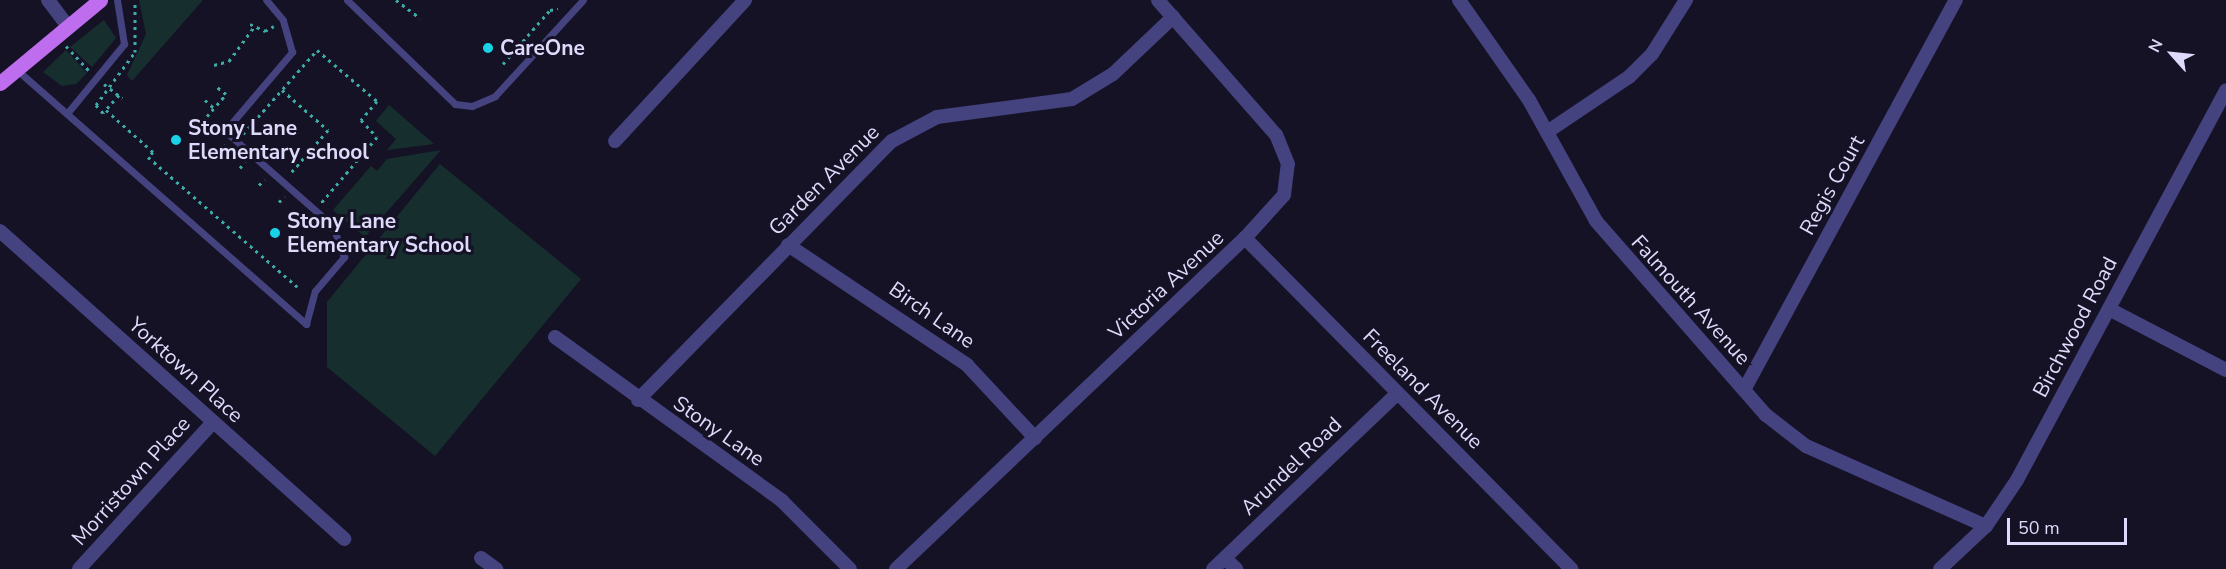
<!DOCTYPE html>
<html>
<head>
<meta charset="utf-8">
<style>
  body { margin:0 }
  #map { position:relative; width:2226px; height:569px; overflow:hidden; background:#151225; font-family:"Nunito Sans",sans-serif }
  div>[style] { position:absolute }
  .green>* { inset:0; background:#162f2e }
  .path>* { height:3px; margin-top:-1.5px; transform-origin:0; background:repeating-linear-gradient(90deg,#3daca6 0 3px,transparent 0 7.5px) }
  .lane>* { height:7px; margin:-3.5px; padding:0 3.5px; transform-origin:3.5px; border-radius:3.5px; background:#44427f }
  .street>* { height:14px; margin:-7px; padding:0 7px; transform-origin:7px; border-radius:7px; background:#44427f }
  .primary>* { height:15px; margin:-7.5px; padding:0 7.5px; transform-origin:7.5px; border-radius:7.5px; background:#bf6def }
  .dots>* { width:16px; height:16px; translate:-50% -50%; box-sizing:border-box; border:3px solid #151225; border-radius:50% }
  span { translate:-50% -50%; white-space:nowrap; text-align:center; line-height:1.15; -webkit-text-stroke:6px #151225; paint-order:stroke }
  .poi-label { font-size:21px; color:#dedafb; font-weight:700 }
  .left { translate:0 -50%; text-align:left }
  .street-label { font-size:21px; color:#dedafb }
  .north { position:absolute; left:2142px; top:24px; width:60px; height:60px; -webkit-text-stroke:4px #151225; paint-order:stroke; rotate:297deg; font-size:16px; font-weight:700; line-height:24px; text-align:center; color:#dedafb }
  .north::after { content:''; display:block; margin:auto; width:21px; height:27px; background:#dedafb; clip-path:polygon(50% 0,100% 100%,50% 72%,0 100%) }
  .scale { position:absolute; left:2007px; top:518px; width:120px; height:27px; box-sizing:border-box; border:3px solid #dedafb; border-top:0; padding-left:8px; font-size:18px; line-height:21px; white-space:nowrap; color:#dedafb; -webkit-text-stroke:4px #151225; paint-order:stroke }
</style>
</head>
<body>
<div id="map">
  <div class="green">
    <i style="clip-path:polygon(139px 0,203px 0,132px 81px,127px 75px,146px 34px)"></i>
    <i style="clip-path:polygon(104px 20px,116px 38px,92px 67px,70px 47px)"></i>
    <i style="clip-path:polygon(66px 50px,87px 73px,76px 84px,62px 86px,43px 72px)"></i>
    <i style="clip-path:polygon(389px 105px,434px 144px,387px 150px,396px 139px,376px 121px)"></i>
    <i style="clip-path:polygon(441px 150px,365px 237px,333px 210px,371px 166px,377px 171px,387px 159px)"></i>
    <i style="clip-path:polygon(440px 164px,581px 279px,435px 456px,327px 367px,327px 302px)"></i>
  </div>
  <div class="path">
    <i style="left:396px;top:0;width:30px;rotate:37deg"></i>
    <i style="left:250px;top:24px;width:17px;rotate:25deg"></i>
    <i style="left:265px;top:31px;width:10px;rotate:-29deg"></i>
    <i style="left:66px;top:46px;width:33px;rotate:47deg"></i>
    <i style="left:503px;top:64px;width:72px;rotate:-49deg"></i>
    <i style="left:550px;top:10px;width:8px;rotate:-7deg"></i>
    <i style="left:214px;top:65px;width:16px;rotate:-15deg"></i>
    <i style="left:229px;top:61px;width:42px;rotate:-53.7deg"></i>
    <i style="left:104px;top:84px;width:23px;rotate:38deg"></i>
    <i style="left:282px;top:90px;width:61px;rotate:41deg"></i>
    <i style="left:328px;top:130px;width:60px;rotate:130.9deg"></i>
    <i style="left:119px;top:95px;width:24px;rotate:132deg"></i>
    <i style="left:103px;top:113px;width:11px;rotate:-131deg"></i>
    <i style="left:96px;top:105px;width:66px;rotate:-53.7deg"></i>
    <i style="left:135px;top:52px;width:52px;rotate:-90deg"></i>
    <i style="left:205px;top:100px;width:12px;rotate:42deg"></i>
    <i style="left:106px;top:110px;width:63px;rotate:41.8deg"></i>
    <i style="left:153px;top:152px;width:7px;rotate:135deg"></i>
    <i style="left:148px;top:157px;width:201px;rotate:41deg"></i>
    <i style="left:196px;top:130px;width:10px;rotate:-53deg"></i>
    <i style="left:215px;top:133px;width:17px;rotate:-140deg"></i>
    <i style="left:202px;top:122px;width:37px;rotate:-49deg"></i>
    <i style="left:226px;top:94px;width:11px;rotate:-142deg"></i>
    <i style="left:243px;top:134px;width:112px;rotate:-48.6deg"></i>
    <i style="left:317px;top:50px;width:79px;rotate:40.4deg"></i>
    <i style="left:377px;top:101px;width:25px;rotate:130deg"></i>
    <i style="left:361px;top:120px;width:23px;rotate:47deg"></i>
    <i style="left:377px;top:137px;width:87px;rotate:130.3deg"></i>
    <i style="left:219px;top:150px;width:8px;rotate:-45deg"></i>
    <i style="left:240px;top:168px;width:8px;rotate:-50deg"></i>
    <i style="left:259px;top:185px;width:8px;rotate:-45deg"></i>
    <i style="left:279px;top:202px;width:8px;rotate:-45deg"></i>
    <i style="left:300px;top:220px;width:7px;rotate:-45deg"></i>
  </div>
  <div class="lane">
    <i style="left:347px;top:0;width:150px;rotate:43.9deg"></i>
    <i style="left:455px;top:104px;width:17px;rotate:7deg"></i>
    <i style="left:472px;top:106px;width:25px;rotate:-23deg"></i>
    <i style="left:495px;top:96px;width:130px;rotate:-47.5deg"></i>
    <i style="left:17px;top:70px;width:385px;rotate:41.3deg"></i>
    <i style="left:306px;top:324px;width:34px;rotate:-75deg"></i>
    <i style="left:315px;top:291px;width:45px;rotate:-49.5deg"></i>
    <i style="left:344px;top:257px;width:33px;rotate:-110deg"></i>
    <i style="left:333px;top:226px;width:144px;rotate:-138.7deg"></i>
    <i style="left:225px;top:131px;width:104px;rotate:-49.7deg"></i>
    <i style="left:292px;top:52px;width:33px;rotate:-106deg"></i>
    <i style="left:283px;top:20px;width:26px;rotate:-130deg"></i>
    <i style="left:69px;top:111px;width:87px;rotate:-50.6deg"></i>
    <i style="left:124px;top:44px;width:45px;rotate:-99deg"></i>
  </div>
  <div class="street">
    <i style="left:48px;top:0;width:34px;rotate:53deg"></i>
    <i style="left:1459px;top:0;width:122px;rotate:55deg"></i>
    <i style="left:1529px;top:100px;width:138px;rotate:61deg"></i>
    <i style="left:1596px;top:221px;width:258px;rotate:48.8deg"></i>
    <i style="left:1766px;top:415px;width:51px;rotate:37.8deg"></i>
    <i style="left:1806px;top:446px;width:197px;rotate:24deg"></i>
    <i style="left:1547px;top:132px;width:99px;rotate:-33.9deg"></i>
    <i style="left:1629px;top:77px;width:33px;rotate:-45deg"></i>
    <i style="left:1652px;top:54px;width:64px;rotate:-57.8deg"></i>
    <i style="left:615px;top:141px;width:192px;rotate:-47.3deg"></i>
    <i style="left:0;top:231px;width:462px;rotate:41.8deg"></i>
    <i style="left:1245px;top:238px;width:465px;rotate:45.4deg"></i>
    <i style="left:788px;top:245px;width:216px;rotate:33.8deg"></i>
    <i style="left:967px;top:365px;width:100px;rotate:47deg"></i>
    <i style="left:2109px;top:309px;width:132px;rotate:27.5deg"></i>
    <i style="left:555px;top:337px;width:280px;rotate:35.8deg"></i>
    <i style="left:782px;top:501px;width:96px;rotate:45deg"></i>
    <i style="left:1744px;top:390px;width:444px;rotate:-61.5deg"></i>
    <i style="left:638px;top:400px;width:363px;rotate:-45.6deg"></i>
    <i style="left:892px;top:141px;width:51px;rotate:-28.1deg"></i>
    <i style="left:937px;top:117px;width:136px;rotate:-7.6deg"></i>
    <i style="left:1072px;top:99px;width:48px;rotate:-31.4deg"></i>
    <i style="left:1113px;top:74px;width:83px;rotate:-43.5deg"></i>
    <i style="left:481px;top:558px;width:19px;rotate:36deg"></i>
    <i style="left:1225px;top:558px;width:16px;rotate:45deg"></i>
    <i style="left:79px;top:569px;width:199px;rotate:-47.6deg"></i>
    <i style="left:896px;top:569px;width:481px;rotate:-43.5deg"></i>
    <i style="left:1245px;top:238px;width:58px;rotate:-47.8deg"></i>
    <i style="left:1284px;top:195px;width:31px;rotate:-83deg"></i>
    <i style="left:1288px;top:164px;width:31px;rotate:-112deg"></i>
    <i style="left:1276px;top:135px;width:179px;rotate:-131.2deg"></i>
    <i style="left:1213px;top:569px;width:255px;rotate:-43.6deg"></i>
    <i style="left:1940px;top:569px;width:63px;rotate:-43.1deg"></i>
    <i style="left:1986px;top:526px;width:55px;rotate:-56deg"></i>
    <i style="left:2017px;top:480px;width:442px;rotate:-61.8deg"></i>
  </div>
  <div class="primary">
    <i style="left:0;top:83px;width:130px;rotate:-39.7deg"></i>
  </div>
  <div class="dots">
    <i style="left:488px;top:48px;background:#1ad2e7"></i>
    <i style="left:176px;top:140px;background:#1ad2e7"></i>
    <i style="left:275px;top:233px;background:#1ad2e7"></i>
  </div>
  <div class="poi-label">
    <span class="left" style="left:500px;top:48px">CareOne</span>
    <span class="left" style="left:188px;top:140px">Stony Lane<br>Elementary school</span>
    <span class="left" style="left:287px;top:233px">Stony Lane<br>Elementary School</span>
  </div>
  <div class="street-label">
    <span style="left:824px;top:180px;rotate:-45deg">Garden Avenue</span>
    <span style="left:1832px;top:185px;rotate:-61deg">Regis Court</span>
    <span style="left:1166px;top:285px;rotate:-43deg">Victoria Avenue</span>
    <span style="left:1691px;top:300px;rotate:48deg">Falmouth Avenue</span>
    <span style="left:932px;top:315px;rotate:35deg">Birch Lane</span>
    <span style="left:2075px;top:327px;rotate:-62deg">Birchwood Road</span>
    <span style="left:186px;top:370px;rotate:42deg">Yorktown Place</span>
    <span style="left:1423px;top:389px;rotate:45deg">Freeland Avenue</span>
    <span style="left:719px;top:431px;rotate:35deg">Stony Lane</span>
    <span style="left:1291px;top:466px;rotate:-44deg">Arundel Road</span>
    <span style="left:131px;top:481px;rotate:-48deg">Morristown Place</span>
  </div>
  <div class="north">N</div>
  <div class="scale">50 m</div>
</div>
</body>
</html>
